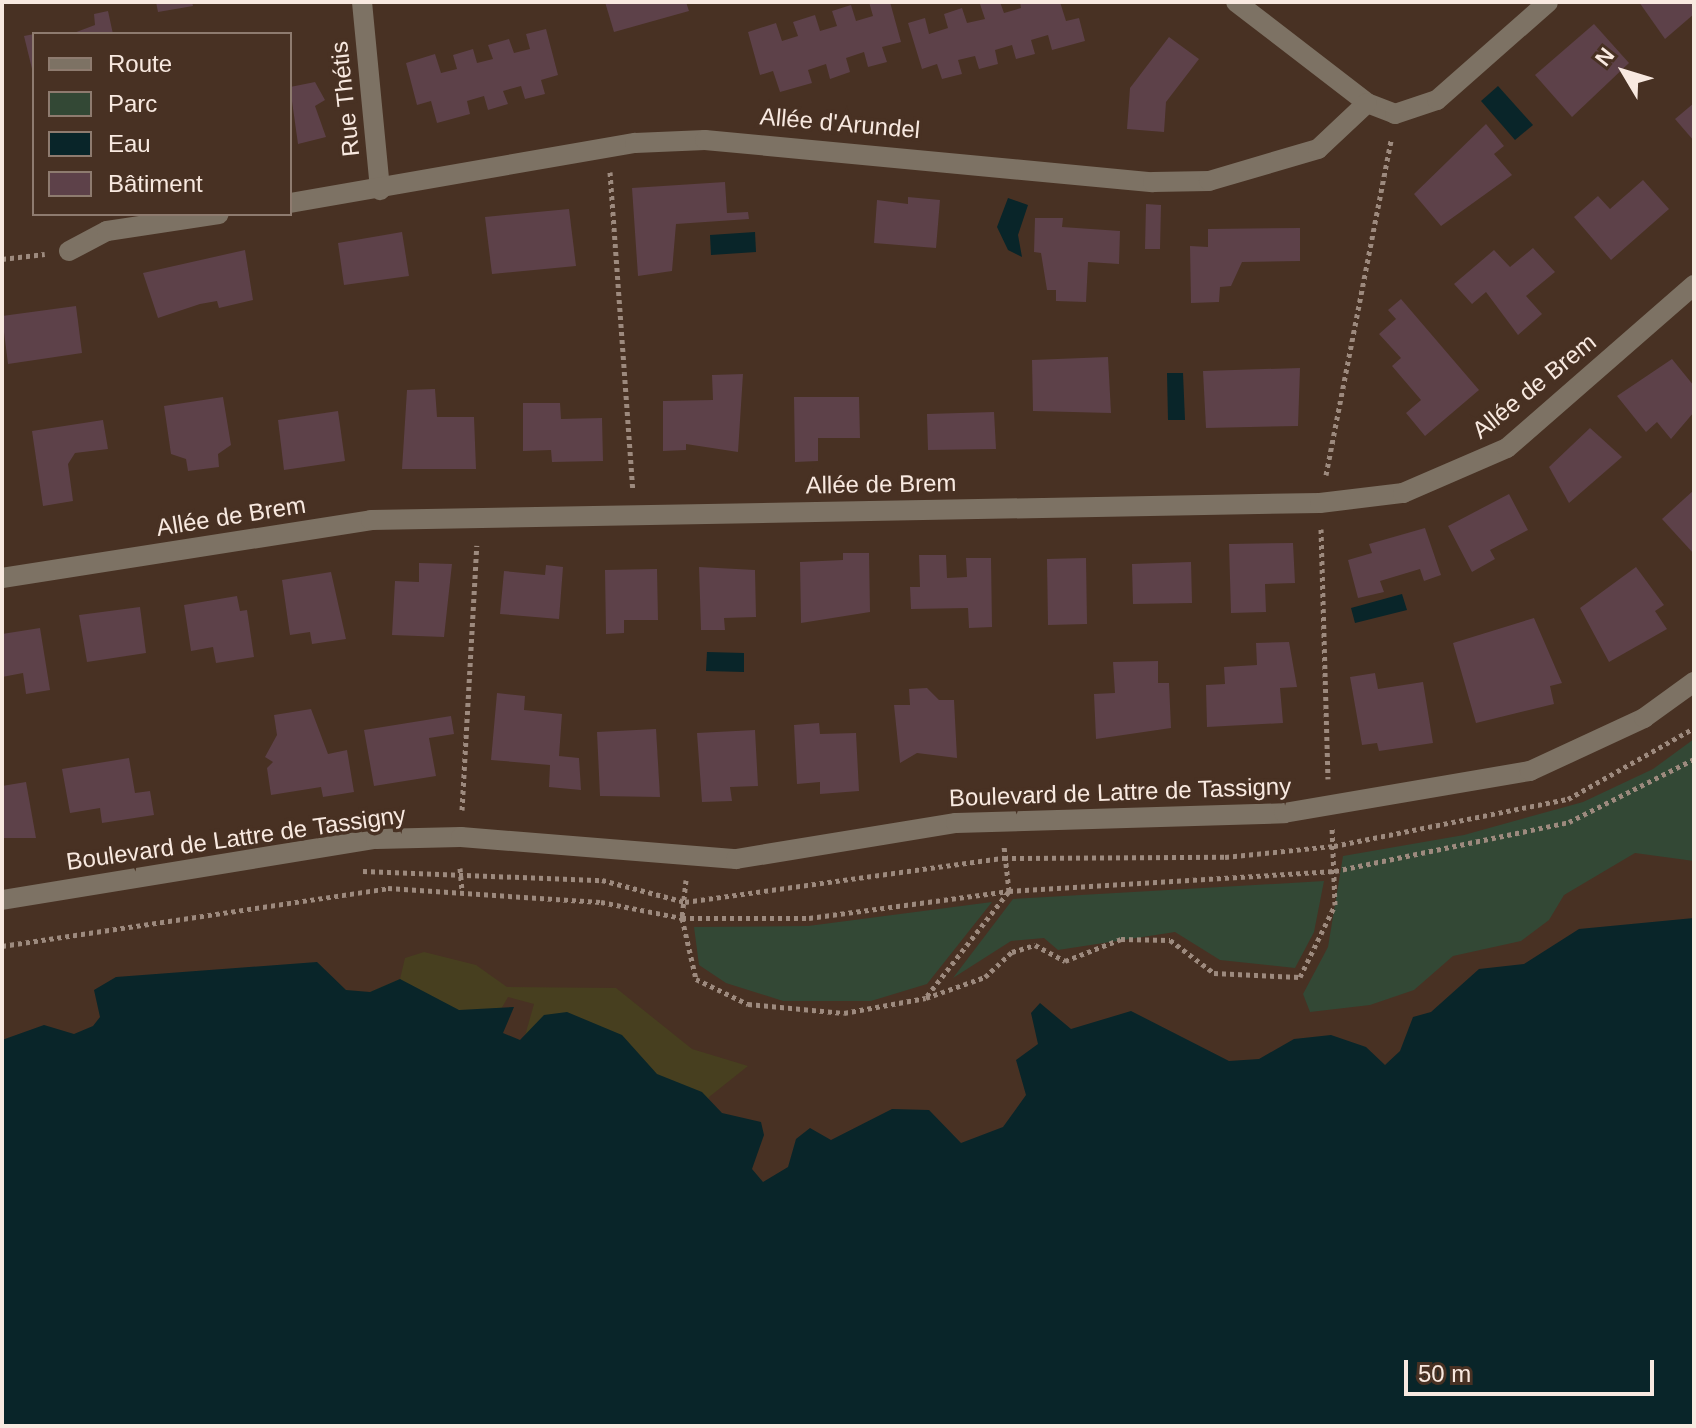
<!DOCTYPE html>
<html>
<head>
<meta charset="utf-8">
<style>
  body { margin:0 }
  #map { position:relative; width:1696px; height:1428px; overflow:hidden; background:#483123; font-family:Helvetica,sans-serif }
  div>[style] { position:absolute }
  .green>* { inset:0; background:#334835 }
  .sand>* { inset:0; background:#473f1f }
  .water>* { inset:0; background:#092529 }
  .building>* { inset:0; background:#5d4149 }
  .path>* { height:5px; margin-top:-2.5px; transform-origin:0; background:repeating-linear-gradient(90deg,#9d8a7e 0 4px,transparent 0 8px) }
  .minor>* { height:20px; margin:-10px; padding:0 10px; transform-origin:10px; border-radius:10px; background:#7d7264 }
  span { translate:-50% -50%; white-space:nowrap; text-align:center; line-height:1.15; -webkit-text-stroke:7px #483123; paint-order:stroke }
  .street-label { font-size:24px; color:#f8e9e0 }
  .frame { position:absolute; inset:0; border:4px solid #f8e9e0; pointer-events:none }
  .legend { position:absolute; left:32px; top:32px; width:260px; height:184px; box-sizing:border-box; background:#483123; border:2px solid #8e7b6f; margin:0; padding:10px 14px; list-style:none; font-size:24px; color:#f8e9e0 }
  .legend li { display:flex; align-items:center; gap:16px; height:40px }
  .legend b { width:40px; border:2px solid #8e7b6f }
  .north { position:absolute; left:1584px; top:32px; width:80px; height:80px; -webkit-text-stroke:6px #483123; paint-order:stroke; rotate:308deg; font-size:22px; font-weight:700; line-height:32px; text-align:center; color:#f8e9e0 }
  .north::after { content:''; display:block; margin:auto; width:28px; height:36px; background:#f8e9e0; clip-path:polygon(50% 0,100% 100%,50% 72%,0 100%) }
  .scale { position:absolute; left:1404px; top:1360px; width:250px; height:36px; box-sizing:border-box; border:4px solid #f8e9e0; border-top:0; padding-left:10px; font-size:24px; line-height:28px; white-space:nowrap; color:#f8e9e0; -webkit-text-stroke:6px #483123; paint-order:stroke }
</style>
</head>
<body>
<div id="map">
  <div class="green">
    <i style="clip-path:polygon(1694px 739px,1694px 861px,1635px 853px,1564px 895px,1549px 920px,1521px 941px,1453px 956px,1414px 990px,1370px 1005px,1310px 1012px,1303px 994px,1328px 947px,1343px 856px,1464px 835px,1583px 802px,1653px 769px)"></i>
    <i style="clip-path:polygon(1324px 881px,1314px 932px,1295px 968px,1220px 960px,1175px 932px,1058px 950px,1044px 938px,1011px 941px,953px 978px,1013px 899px)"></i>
    <i style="clip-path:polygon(992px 902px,927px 984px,871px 1001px,783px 1001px,726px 983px,699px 965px,694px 927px,808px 926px)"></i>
  </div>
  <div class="sand">
    <i style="clip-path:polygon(424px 952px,476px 965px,507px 987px,616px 988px,692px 1049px,748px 1066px,709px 1097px,699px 1129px,519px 1057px,534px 1004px,508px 997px,481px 1044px,370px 992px,400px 979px,405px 958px)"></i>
  </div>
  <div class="water">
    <i style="clip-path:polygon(1498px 86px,1533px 125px,1515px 140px,1481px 101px)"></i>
    <i style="clip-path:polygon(1008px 198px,1028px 205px,1018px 235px,1022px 257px,1008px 250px,997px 227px)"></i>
    <i style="clip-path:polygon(755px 232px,756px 252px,711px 255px,710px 235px)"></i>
    <i style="clip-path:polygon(1167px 373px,1183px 373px,1185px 420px,1168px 420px)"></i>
    <i style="clip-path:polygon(1402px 594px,1407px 610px,1355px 623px,1351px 608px)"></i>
    <i style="clip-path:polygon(707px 652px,744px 653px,744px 672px,706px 671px)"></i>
    <i style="clip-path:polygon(1694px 918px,1694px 1426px,2px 1426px,2px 1040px,44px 1025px,74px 1034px,93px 1026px,100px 1017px,94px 990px,116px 977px,317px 962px,346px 990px,370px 992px,400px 979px,459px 1010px,514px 1007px,503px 1033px,520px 1040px,544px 1015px,567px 1012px,622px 1035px,657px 1074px,702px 1092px,722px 1113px,761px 1122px,764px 1135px,752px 1169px,763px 1182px,788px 1167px,796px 1139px,810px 1128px,831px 1140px,892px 1109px,929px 1110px,961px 1143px,1003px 1127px,1026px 1095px,1016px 1060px,1038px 1044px,1031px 1013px,1040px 1003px,1071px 1029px,1131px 1011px,1229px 1061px,1259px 1059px,1294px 1039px,1331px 1035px,1366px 1047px,1385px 1065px,1400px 1051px,1413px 1017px,1431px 1012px,1479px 969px,1524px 964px,1579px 929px)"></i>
  </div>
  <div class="building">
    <i style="clip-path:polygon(156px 2px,192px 2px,193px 6px,158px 12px)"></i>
    <i style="clip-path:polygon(605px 2px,686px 2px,689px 11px,614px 32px)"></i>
    <i style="clip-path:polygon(869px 2px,890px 2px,901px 42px,882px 47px,887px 62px,868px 67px,864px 52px,846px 58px,850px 72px,830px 79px,826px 64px,808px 70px,812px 83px,780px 92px,773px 71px,760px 75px,748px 32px,776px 23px,782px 41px,798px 36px,793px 22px,815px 15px,820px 31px,837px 26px,832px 11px,851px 5px,856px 21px,873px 16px)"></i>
    <i style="clip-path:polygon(987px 2px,1000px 2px,1004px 13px,1021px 8px,1020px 2px,1060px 2px,1066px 21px,1079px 18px,1085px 41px,1052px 50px,1048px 35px,1031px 40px,1035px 54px,1016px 59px,1012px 45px,995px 50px,998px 64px,979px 69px,975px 56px,958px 60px,962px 74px,942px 79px,937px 64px,922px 69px,908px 23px,925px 18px,929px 34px,948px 28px,944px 14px,962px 8px,967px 23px,985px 19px,980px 4px)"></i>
    <i style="clip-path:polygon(1639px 2px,1694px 2px,1694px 14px,1665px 39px)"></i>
    <i style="clip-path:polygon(108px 11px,113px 34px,71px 34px,95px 25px,94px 14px)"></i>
    <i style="clip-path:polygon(1594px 24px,1629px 63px,1572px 117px,1535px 75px)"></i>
    <i style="clip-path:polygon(546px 29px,558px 75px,541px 80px,545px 94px,525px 99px,521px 86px,503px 91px,508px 104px,488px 110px,484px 96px,467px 101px,470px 114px,437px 123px,431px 101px,417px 105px,406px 63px,435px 54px,441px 73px,457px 69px,453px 55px,473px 49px,477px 63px,493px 59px,488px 45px,509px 39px,514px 53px,530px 49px,526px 34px)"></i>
    <i style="clip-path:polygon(34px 34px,34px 73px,33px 73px,24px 36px)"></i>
    <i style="clip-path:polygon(1169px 37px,1199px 59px,1166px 102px,1164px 132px,1127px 129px,1130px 88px)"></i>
    <i style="clip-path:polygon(315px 82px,325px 100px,315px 106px,326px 137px,298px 144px,290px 87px)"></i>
    <i style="clip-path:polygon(1694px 103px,1694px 141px,1675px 119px)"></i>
    <i style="clip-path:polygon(1486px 124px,1504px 146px,1494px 154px,1512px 175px,1441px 226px,1414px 194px)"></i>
    <i style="clip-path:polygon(1643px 180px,1669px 209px,1611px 260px,1574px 217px,1598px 196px,1610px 209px)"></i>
    <i style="clip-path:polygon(725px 182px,727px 213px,748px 212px,749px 219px,676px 224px,672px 271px,638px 276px,632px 188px)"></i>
    <i style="clip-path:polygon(908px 197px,940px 200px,936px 248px,874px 243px,877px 200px,908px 204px)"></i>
    <i style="clip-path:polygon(1146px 204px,1161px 205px,1160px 249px,1145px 249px)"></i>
    <i style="clip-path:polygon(569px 209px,576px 266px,492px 274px,485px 217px)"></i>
    <i style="clip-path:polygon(1035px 218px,1063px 218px,1062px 227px,1120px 231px,1119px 264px,1088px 262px,1086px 302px,1056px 301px,1056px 290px,1047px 290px,1041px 253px,1034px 252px)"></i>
    <i style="clip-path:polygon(1300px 228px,1300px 261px,1242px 262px,1231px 286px,1220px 287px,1219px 302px,1191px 303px,1190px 246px,1208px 247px,1208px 229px)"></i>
    <i style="clip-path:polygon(402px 232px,409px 276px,344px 285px,338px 243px)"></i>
    <i style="clip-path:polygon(1533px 248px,1555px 272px,1526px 296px,1542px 314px,1518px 335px,1486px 292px,1472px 304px,1454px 284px,1494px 250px,1510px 267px)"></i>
    <i style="clip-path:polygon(245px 250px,253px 300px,219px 308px,217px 301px,200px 304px,158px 318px,143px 273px)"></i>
    <i style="clip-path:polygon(1401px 299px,1479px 390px,1425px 436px,1406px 413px,1421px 400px,1392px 366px,1401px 358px,1379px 334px,1396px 319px,1388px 310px)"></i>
    <i style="clip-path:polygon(76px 306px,82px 353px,8px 364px,2px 316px)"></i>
    <i style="clip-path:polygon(1108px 357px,1111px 413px,1033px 411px,1032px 360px)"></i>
    <i style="clip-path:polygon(1672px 359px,1694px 386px,1694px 412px,1671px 439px,1657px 422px,1646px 432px,1617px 396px)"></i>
    <i style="clip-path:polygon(1300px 368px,1298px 426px,1206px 428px,1203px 371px)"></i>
    <i style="clip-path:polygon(743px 374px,738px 452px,686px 444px,686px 450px,663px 451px,663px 401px,713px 400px,712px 375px)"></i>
    <i style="clip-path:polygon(435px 389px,437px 417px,474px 417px,476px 469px,402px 469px,407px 390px)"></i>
    <i style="clip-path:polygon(223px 397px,231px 445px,218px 454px,219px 467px,188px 471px,186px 459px,171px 454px,164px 406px)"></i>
    <i style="clip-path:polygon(794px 397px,859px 397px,860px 438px,818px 438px,818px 461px,795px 462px)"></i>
    <i style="clip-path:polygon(523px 403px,560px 403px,561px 419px,602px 418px,603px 461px,552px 462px,551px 450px,523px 451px)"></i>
    <i style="clip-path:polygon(338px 411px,345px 461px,284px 470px,278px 420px)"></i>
    <i style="clip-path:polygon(994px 412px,996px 449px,928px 450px,927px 414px)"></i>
    <i style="clip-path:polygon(103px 420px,108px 449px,75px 453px,68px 464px,73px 501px,43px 506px,32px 431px)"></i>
    <i style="clip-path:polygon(1590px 428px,1622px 457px,1569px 503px,1549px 467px)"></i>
    <i style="clip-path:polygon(1694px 490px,1694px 554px,1662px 519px)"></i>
    <i style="clip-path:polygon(1509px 494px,1528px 530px,1490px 550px,1495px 559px,1472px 572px,1448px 526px)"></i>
    <i style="clip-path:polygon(1425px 528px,1441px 575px,1424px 581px,1420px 569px,1380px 581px,1384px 592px,1358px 598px,1348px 560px,1372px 553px,1369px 544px)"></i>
    <i style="clip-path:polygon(1293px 543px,1295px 583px,1265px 584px,1266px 612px,1231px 613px,1229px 544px)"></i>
    <i style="clip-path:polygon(843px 553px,869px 553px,870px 612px,801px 623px,800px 562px,843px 560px)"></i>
    <i style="clip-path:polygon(919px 555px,946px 555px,947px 578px,967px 577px,966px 558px,991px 558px,992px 627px,969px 628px,968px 608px,911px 609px,910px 587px,920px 587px)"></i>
    <i style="clip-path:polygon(1086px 558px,1087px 624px,1048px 625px,1047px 559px)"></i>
    <i style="clip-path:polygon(1191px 562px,1192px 603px,1133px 604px,1132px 564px)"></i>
    <i style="clip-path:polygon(419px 563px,452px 564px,444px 637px,392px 635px,395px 581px,419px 582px)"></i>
    <i style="clip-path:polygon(546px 565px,563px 567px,559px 619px,500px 614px,504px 571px,545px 575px)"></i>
    <i style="clip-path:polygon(699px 567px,755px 570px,756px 617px,724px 618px,725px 630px,701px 630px)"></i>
    <i style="clip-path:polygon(1636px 567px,1664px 605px,1655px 611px,1667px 629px,1609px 662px,1580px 608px)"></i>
    <i style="clip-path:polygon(657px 569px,658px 620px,624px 620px,624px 633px,606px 634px,605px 570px)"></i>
    <i style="clip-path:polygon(331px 572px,346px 639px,312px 644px,310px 632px,290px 635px,282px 580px)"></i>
    <i style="clip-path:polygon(237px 596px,240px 611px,247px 610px,254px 657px,216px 663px,213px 647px,191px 651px,184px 605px)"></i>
    <i style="clip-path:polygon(140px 607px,146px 653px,87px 662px,79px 615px)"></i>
    <i style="clip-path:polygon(1534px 618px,1562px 683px,1550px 686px,1554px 704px,1476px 723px,1453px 643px)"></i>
    <i style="clip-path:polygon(40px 628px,50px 690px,26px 694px,23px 673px,2px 677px,2px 634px)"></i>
    <i style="clip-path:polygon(1289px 642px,1297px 687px,1280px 688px,1283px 723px,1207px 727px,1206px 685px,1225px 684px,1224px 667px,1257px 665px,1256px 643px)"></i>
    <i style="clip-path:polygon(1158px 661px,1158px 683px,1169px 683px,1171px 728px,1096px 739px,1094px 694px,1115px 693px,1113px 662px)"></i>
    <i style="clip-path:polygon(1375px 673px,1378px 689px,1423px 682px,1433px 743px,1379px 751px,1377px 743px,1362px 745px,1350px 677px)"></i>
    <i style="clip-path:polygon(927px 688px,939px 700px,954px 700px,957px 758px,917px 753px,900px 763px,894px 705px,910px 705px,909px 689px)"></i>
    <i style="clip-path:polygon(497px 693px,525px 696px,524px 710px,562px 714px,559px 756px,579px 758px,581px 790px,549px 787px,550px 765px,491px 760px)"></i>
    <i style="clip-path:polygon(311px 709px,328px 754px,347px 750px,354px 792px,323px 797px,321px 787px,271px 795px,267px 768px,273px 762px,265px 757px,277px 735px,274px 715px)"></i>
    <i style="clip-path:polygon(451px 716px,454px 734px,429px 738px,436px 776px,374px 786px,364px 730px)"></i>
    <i style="clip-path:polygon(819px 723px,820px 734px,856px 733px,859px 791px,820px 794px,820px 782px,797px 784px,794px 725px)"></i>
    <i style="clip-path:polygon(656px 729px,660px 797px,600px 796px,597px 732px)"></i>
    <i style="clip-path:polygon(755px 730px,758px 786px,730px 787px,732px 801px,702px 802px,697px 733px)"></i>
    <i style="clip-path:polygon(129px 758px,135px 793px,150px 791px,154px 815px,102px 823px,100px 808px,70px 813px,62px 769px)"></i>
    <i style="clip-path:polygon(26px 782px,36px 838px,2px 838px,2px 786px)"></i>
  </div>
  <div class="path">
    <i style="left:610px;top:172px;width:318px;rotate:85.9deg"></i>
    <i style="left:2px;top:259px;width:43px;rotate:-6.6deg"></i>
    <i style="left:1326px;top:475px;width:341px;rotate:-79deg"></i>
    <i style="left:1321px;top:529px;width:250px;rotate:88.4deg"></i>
    <i style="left:462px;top:810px;width:265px;rotate:-86.8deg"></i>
    <i style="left:460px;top:868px;width:23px;rotate:85deg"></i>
    <i style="left:363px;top:871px;width:239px;rotate:2.2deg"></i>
    <i style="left:602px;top:880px;width:86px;rotate:14.8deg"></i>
    <i style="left:685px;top:902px;width:322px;rotate:-7.9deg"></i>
    <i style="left:1004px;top:858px;width:221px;rotate:-0.3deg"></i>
    <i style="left:1225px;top:857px;width:110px;rotate:-5.8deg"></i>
    <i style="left:1334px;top:846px;width:239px;rotate:-11.4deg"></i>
    <i style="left:1568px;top:799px;width:145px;rotate:-29.4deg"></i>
    <i style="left:686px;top:880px;width:38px;rotate:96deg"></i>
    <i style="left:682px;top:918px;width:63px;rotate:77.1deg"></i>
    <i style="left:696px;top:979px;width:58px;rotate:25.7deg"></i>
    <i style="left:748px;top:1004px;width:96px;rotate:5.4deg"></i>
    <i style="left:844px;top:1013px;width:83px;rotate:-10.4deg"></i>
    <i style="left:926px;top:998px;width:63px;rotate:-19.6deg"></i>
    <i style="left:985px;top:977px;width:37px;rotate:-43deg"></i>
    <i style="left:1012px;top:952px;width:24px;rotate:-17deg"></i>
    <i style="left:1035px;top:945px;width:34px;rotate:28deg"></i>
    <i style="left:1065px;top:961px;width:60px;rotate:-21.4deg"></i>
    <i style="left:1121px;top:939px;width:49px;rotate:1.2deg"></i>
    <i style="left:1170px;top:940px;width:55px;rotate:36.9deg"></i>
    <i style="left:1214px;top:973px;width:86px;rotate:2.7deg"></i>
    <i style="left:1300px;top:977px;width:80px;rotate:-64.1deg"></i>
    <i style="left:1335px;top:905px;width:77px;rotate:-92.2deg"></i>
    <i style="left:2px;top:946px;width:390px;rotate:-8.5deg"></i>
    <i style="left:388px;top:888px;width:213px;rotate:3.8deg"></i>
    <i style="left:601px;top:902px;width:83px;rotate:11.2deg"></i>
    <i style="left:682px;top:918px;width:127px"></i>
    <i style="left:809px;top:918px;width:202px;rotate:-7.7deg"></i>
    <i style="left:1009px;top:891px;width:327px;rotate:-3.5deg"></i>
    <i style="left:1335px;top:871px;width:239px;rotate:-11.8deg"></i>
    <i style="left:1569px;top:822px;width:140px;rotate:-26.7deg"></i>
    <i style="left:927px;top:996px;width:133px;rotate:-52deg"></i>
    <i style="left:1009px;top:891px;width:45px;rotate:-96.3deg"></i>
  </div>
  <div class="minor">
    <i style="left:362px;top:2px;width:189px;rotate:84.5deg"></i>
    <i style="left:1236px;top:2px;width:165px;rotate:37.6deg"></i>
    <i style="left:1367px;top:103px;width:30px;rotate:21deg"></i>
    <i style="left:1395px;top:114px;width:44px;rotate:-18.4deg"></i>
    <i style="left:1437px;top:100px;width:148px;rotate:-41.4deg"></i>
    <i style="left:290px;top:203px;width:350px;rotate:-9.9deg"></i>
    <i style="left:635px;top:143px;width:70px;rotate:-2.5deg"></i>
    <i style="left:705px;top:140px;width:450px;rotate:5.4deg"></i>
    <i style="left:1153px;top:182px;width:56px;rotate:-1deg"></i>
    <i style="left:1209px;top:181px;width:114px;rotate:-16.4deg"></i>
    <i style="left:1318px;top:149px;width:67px;rotate:-43.2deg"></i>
    <i style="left:69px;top:251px;width:43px;rotate:-27.8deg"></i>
    <i style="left:107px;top:231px;width:113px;rotate:-8.6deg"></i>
    <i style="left:2px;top:578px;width:374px;rotate:-8.9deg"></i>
    <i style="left:371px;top:520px;width:949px;rotate:-1.03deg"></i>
    <i style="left:1320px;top:503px;width:84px;rotate:-6.9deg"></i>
    <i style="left:1403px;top:493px;width:113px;rotate:-23.4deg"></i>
    <i style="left:1507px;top:448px;width:248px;rotate:-41.1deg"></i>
    <i style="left:2px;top:900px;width:379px;rotate:-9.3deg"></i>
    <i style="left:376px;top:839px;width:85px;rotate:-1.3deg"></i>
    <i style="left:461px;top:837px;width:276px;rotate:4.6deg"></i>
    <i style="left:736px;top:859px;width:223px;rotate:-9.3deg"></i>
    <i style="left:956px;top:823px;width:328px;rotate:-1.7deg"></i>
    <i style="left:1284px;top:813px;width:250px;rotate:-9.7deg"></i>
    <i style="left:1530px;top:771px;width:126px;rotate:-24.9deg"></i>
    <i style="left:1644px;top:718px;width:62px;rotate:-35.8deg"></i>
  </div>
  <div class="street-label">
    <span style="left:345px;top:99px;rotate:-96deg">Rue Thétis</span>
    <span style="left:840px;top:123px;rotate:5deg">Allée d'Arundel</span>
    <span style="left:1534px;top:386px;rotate:-39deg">Allée de Brem</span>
    <span style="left:881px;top:484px;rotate:-1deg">Allée de Brem</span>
    <span style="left:231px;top:516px;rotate:-9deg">Allée de Brem</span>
    <span style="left:1120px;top:792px;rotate:-2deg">Boulevard de Lattre de Tassigny</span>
    <span style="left:236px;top:838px;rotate:-8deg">Boulevard de Lattre de Tassigny</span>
  </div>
  <div class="frame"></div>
  <ul class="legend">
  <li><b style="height:10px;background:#7d7264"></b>Route</li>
  <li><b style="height:22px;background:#334835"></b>Parc</li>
  <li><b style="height:22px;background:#092529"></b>Eau</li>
  <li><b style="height:22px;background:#5d4149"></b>Bâtiment</li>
  </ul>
  <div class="north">N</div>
  <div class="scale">50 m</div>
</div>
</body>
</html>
